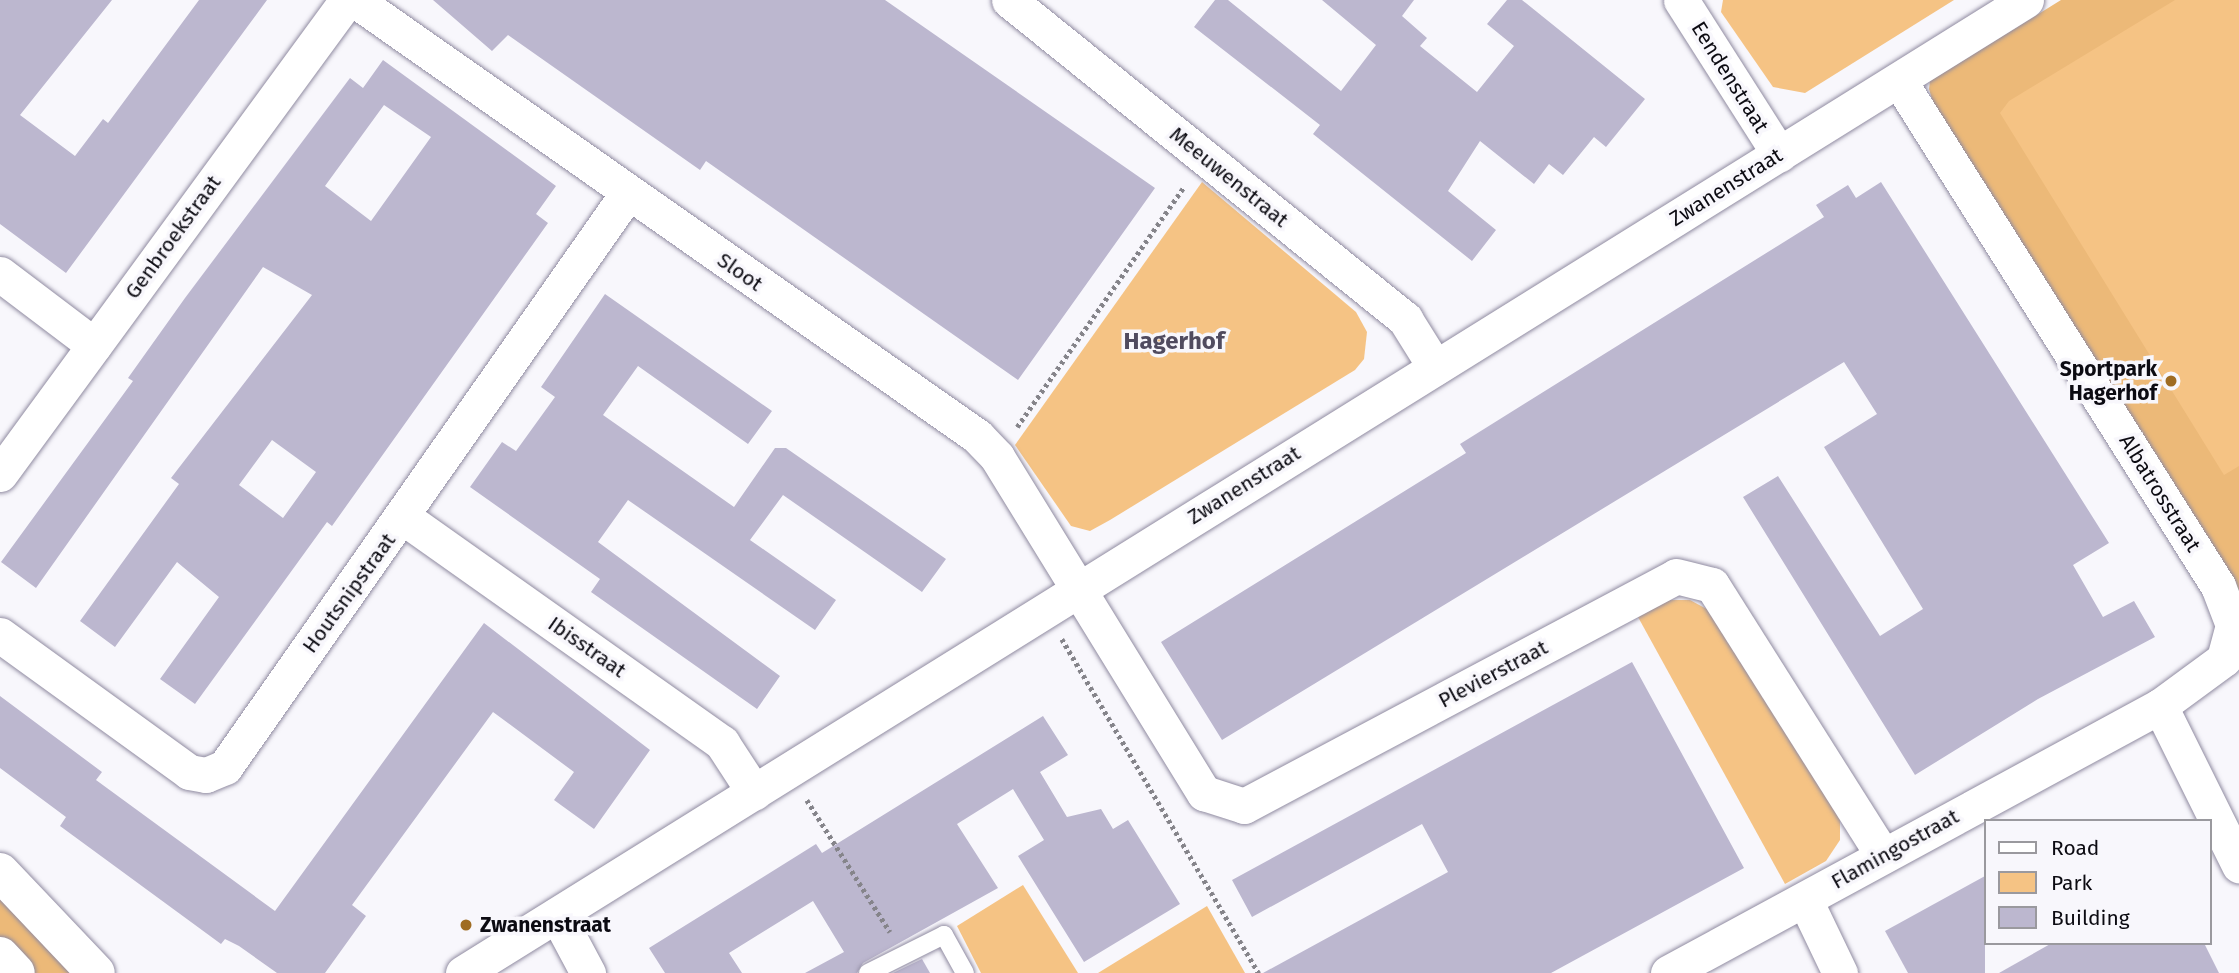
<!DOCTYPE html>
<html>
<head>
<meta charset="utf-8">
<style>
  body { margin:0 }
  #map { position:relative; width:2239px; height:973px; overflow:hidden; background:#f8f7fc; font-family:"Fira Sans",sans-serif }
  div>[style] { position:absolute }
  .green>* { inset:0; background:#f5c384 }
  .forest>* { inset:0; background:#ecb978 }
  .building>* { inset:0; background:#bcb7cf }
  .path>* { height:4.5px; margin-top:-2.25px; transform-origin:0; background:repeating-linear-gradient(90deg,#85848a 0 3.5px,transparent 0 7px) }
  .roads { filter:drop-shadow(0 0 2px #908ba1) drop-shadow(0 0 2px #908ba1) }
  .lane>* { height:18px; margin:-9px; padding:0 9px; transform-origin:9px; border-radius:9px; background:#fff }
  .street>* { height:35px; margin:-17.5px; padding:0 17.5px; transform-origin:17.5px; border-radius:17.5px; background:#fff }
  .secondary>* { height:38px; margin:-19px; padding:0 19px; transform-origin:19px; border-radius:19px; background:#fff }
  .dots>* { width:19px; height:19px; translate:-50% -50%; box-sizing:border-box; border:4px solid #f8f7fc; border-radius:50% }
  span { translate:-50% -50%; white-space:nowrap; text-align:center; line-height:1.15; -webkit-text-stroke:7px #f8f7fc; paint-order:stroke }
  .street-label { font-size:21px; color:#0c0b12 }
  .poi-label { font-size:21px; color:#0c0b12; font-weight:700 }
  .right { translate:-100% -50%; text-align:right }
  .left { translate:0 -50%; text-align:left }
  .quarter-label { font-size:24px; color:#504b5f; font-weight:700 }
  .legend { position:absolute; left:1984px; top:819px; width:228px; height:126px; box-sizing:border-box; background:#f8f7fc; border:2px solid #9a999e; margin:0; padding:9px 12px; list-style:none; font-size:21px; color:#0c0b12 }
  .legend li { display:flex; align-items:center; gap:14px; height:35px }
  .legend b { width:35px; border:2px solid #9a999e }
</style>
</head>
<body>
<div id="map">
  <div class="green">
    <i style="clip-path:polygon(1723px 0,1954px 0,1805px 93px,1773px 87px,1721px 12px)"></i>
    <i style="clip-path:polygon(2142px 0,2239px 0,2239px 668px,1967px 94px)"></i>
    <i style="clip-path:polygon(1202px 182px,1356px 312px,1367px 332px,1364px 359px,1355px 370px,1110px 520px,1090px 531px,1071px 526px,1015px 445px)"></i>
    <i style="clip-path:polygon(1668px 600px,1690px 600px,1714px 613px,1840px 817px,1840px 840px,1826px 861px,1785px 884px,1638px 617px)"></i>
    <i style="clip-path:polygon(1023px 885px,1078px 973px,981px 973px,957px 926px)"></i>
    <i style="clip-path:polygon(1207px 906px,1245px 973px,1098px 973px)"></i>
  </div>
  <div class="forest">
    <i style="clip-path:polygon(2061px 0,2175px 0,2009px 101px,2000px 113px,2224px 475px,2239px 466px,2239px 596px,1934px 106px,1929px 89px,1930px 81px)"></i>
    <i style="clip-path:polygon(0 896px,74px 973px,34px 973px,0 938px)"></i>
  </div>
  <div class="building">
    <i style="clip-path:polygon(0 0,112px 0,20px 115px,75px 156px,103px 119px,108px 123px,199px 0,267px 0,66px 273px,0 224px)"></i>
    <i style="clip-path:polygon(433px 0,885px 0,1155px 188px,1018px 380px,706px 161px,700px 170px,508px 35px,492px 51px)"></i>
    <i style="clip-path:polygon(1215px 0,1228px 0,1341px 91px,1376px 45px,1322px 0,1414px 0,1402px 16px,1427px 38px,1420px 46px,1477px 92px,1514px 46px,1487px 24px,1507px 0,1522px 0,1645px 99px,1606px 147px,1594px 137px,1563px 175px,1549px 164px,1534px 184px,1480px 141px,1448px 191px,1496px 230px,1472px 261px,1313px 134px,1320px 125px,1194px 27px)"></i>
    <i style="clip-path:polygon(evenodd,383px 60px,556px 186px,536px 214px,548px 223px,332px 526px,327px 522px,195px 704px,160px 679px,219px 597px,177px 562px,115px 647px,80px 621px,179px 484px,171px 478px,312px 295px,263px 267px,36px 588px,1px 562px,133px 381px,128px 378px,185px 298px,350px 78px,363px 88px,383px 60px,384px 105px,431px 137px,371px 221px,325px 186px,384px 105px,383px 60px,272px 440px,316px 472px,283px 518px,239px 485px,272px 440px)"></i>
    <i style="clip-path:polygon(1881px 182px,2109px 543px,2073px 565px,2103px 617px,2134px 601px,2155px 637px,2038px 699px,1915px 775px,1743px 497px,1778px 476px,1880px 636px,1923px 609px,1824px 447px,1877px 414px,1844px 362px,1222px 740px,1161px 642px,1466px 453px,1460px 444px,1824px 217px,1816px 205px,1848px 185px,1856px 198px)"></i>
    <i style="clip-path:polygon(605px 294px,772px 411px,748px 444px,638px 366px,603px 415px,734px 507px,775px 448px,786px 448px,946px 559px,922px 592px,783px 495px,750px 540px,836px 600px,815px 630px,628px 500px,598px 542px,780px 676px,757px 709px,591px 592px,600px 579px,470px 487px,502px 442px,516px 451px,555px 397px,541px 387px)"></i>
    <i style="clip-path:polygon(484px 623px,650px 750px,594px 829px,554px 800px,574px 772px,493px 712px,352px 905px,366px 916px,325px 973px,277px 973px,239px 946px,225px 939px,221px 944px,60px 826px,66px 817px,0 768px,0 696px,102px 772px,96px 780px,275px 911px)"></i>
    <i style="clip-path:polygon(1632px 662px,1744px 868px,1551px 973px,1263px 973px,1448px 872px,1422px 824px,1252px 917px,1232px 880px)"></i>
    <i style="clip-path:polygon(1043px 716px,1068px 755px,1040px 772px,1067px 817px,1101px 809px,1113px 829px,1128px 820px,1180px 904px,1084px 962px,1018px 856px,1044px 840px,1013px 789px,957px 824px,998px 888px,863px 963px,857px 973px,805px 973px,844px 952px,813px 901px,729px 953px,742px 973px,665px 973px,649px 948px,816px 844px,822px 853px)"></i>
    <i style="clip-path:polygon(1985px 876px,1985px 973px,1908px 973px,1885px 931px)"></i>
    <i style="clip-path:polygon(2052px 943px,2204px 943px,2219px 973px,1999px 973px)"></i>
    <i style="clip-path:polygon(922px 959px,930px 973px,893px 973px)"></i>
  </div>
  <div class="path">
    <i style="left:1017px;top:427px;width:292px;rotate:-55.2deg"></i>
    <i style="left:1062px;top:639px;width:388px;rotate:59.5deg"></i>
    <i style="left:807px;top:800px;width:156px;rotate:57.8deg"></i>
  </div>
  <div class="roads">
    <div class="lane">
      <i style="left:868px;top:973px;width:85px;rotate:-26.6deg"></i>
      <i style="left:944px;top:935px;width:43px;rotate:61.1deg"></i>
    </div>
    <div class="street">
      <i style="left:355px;top:0;width:760px;rotate:35.03deg"></i>
      <i style="left:977px;top:436px;width:29px;rotate:46deg"></i>
      <i style="left:997px;top:457px;width:395px;rotate:58.4deg"></i>
      <i style="left:1204px;top:793px;width:42px;rotate:18deg"></i>
      <i style="left:1244px;top:806px;width:489px;rotate:-28deg"></i>
      <i style="left:1676px;top:576px;width:37px;rotate:14deg"></i>
      <i style="left:1712px;top:585px;width:320px;rotate:57.7deg"></i>
      <i style="left:1009px;top:0;width:509px;rotate:38.85deg"></i>
      <i style="left:1405px;top:319px;width:57px;rotate:58deg"></i>
      <i style="left:1681px;top:0;width:183px;rotate:57.5deg"></i>
      <i style="left:1900px;top:82px;width:596px;rotate:57.75deg"></i>
      <i style="left:2218px;top:586px;width:42px;rotate:69deg"></i>
      <i style="left:2233px;top:625px;width:35px;rotate:105deg"></i>
      <i style="left:2224px;top:659px;width:79px;rotate:143.7deg"></i>
      <i style="left:2160px;top:706px;width:178px;rotate:63.6deg"></i>
      <i style="left:0;top:274px;width:118px;rotate:37.1deg"></i>
      <i style="left:0;top:474px;width:587px;rotate:-53.79deg"></i>
      <i style="left:403px;top:517px;width:391px;rotate:35.3deg"></i>
      <i style="left:722px;top:743px;width:59px;rotate:56.9deg"></i>
      <i style="left:0;top:635px;width:233px;rotate:35.9deg"></i>
      <i style="left:189px;top:772px;width:17px;rotate:10deg"></i>
      <i style="left:206px;top:775px;width:21px;rotate:-23deg"></i>
      <i style="left:225px;top:767px;width:700px;rotate:-54.95deg"></i>
      <i style="left:1805px;top:900px;width:81px;rotate:64.4deg"></i>
      <i style="left:557px;top:915px;width:66px;rotate:61.9deg"></i>
      <i style="left:463px;top:973px;width:1841px;rotate:-31.9deg"></i>
      <i style="left:1668px;top:973px;width:560px;rotate:-28.49deg"></i>
    </div>
    <div class="secondary">
      <i style="left:0;top:872px;width:139px;rotate:46.5deg"></i>
      <i style="left:0;top:956px;width:23px;rotate:47deg"></i>
    </div>
  </div>
  <div class="dots">
    <i style="left:2171px;top:381px;background:#9f6c22"></i>
    <i style="left:466px;top:925px;background:#9f6c22"></i>
  </div>
  <div class="street-label">
    <span style="left:1730px;top:77px;rotate:58deg">Eendenstraat</span>
    <span style="left:1229px;top:177px;rotate:39deg">Meeuwenstraat</span>
    <span style="left:1726px;top:187px;rotate:-32deg">Zwanenstraat</span>
    <span style="left:173px;top:237px;rotate:-54deg">Genbroekstraat</span>
    <span style="left:740px;top:272px;rotate:35deg">Sloot</span>
    <span style="left:1244px;top:485px;rotate:-32deg">Zwanenstraat</span>
    <span style="left:2160px;top:493px;rotate:58deg">Albatrosstraat</span>
    <span style="left:349px;top:593px;rotate:-54deg">Houtsnipstraat</span>
    <span style="left:587px;top:647px;rotate:35deg">Ibisstraat</span>
    <span style="left:1493px;top:674px;rotate:-28deg">Plevierstraat</span>
    <span style="left:1895px;top:849px;rotate:-29deg">Flamingostraat</span>
  </div>
  <div class="poi-label">
    <span class="right" style="left:2157px;top:381px">Sportpark<br>Hagerhof</span>
    <span class="left" style="left:480px;top:925px">Zwanenstraat</span>
  </div>
  <div class="quarter-label">
    <span style="left:1174px;top:342px">Hagerhof</span>
  </div>
  <ul class="legend">
  <li><b style="height:9px;background:#fff"></b>Road</li>
  <li><b style="height:19px;background:#f5c384"></b>Park</li>
  <li><b style="height:19px;background:#bcb7cf"></b>Building</li>
  </ul>
</div>
</body>
</html>
